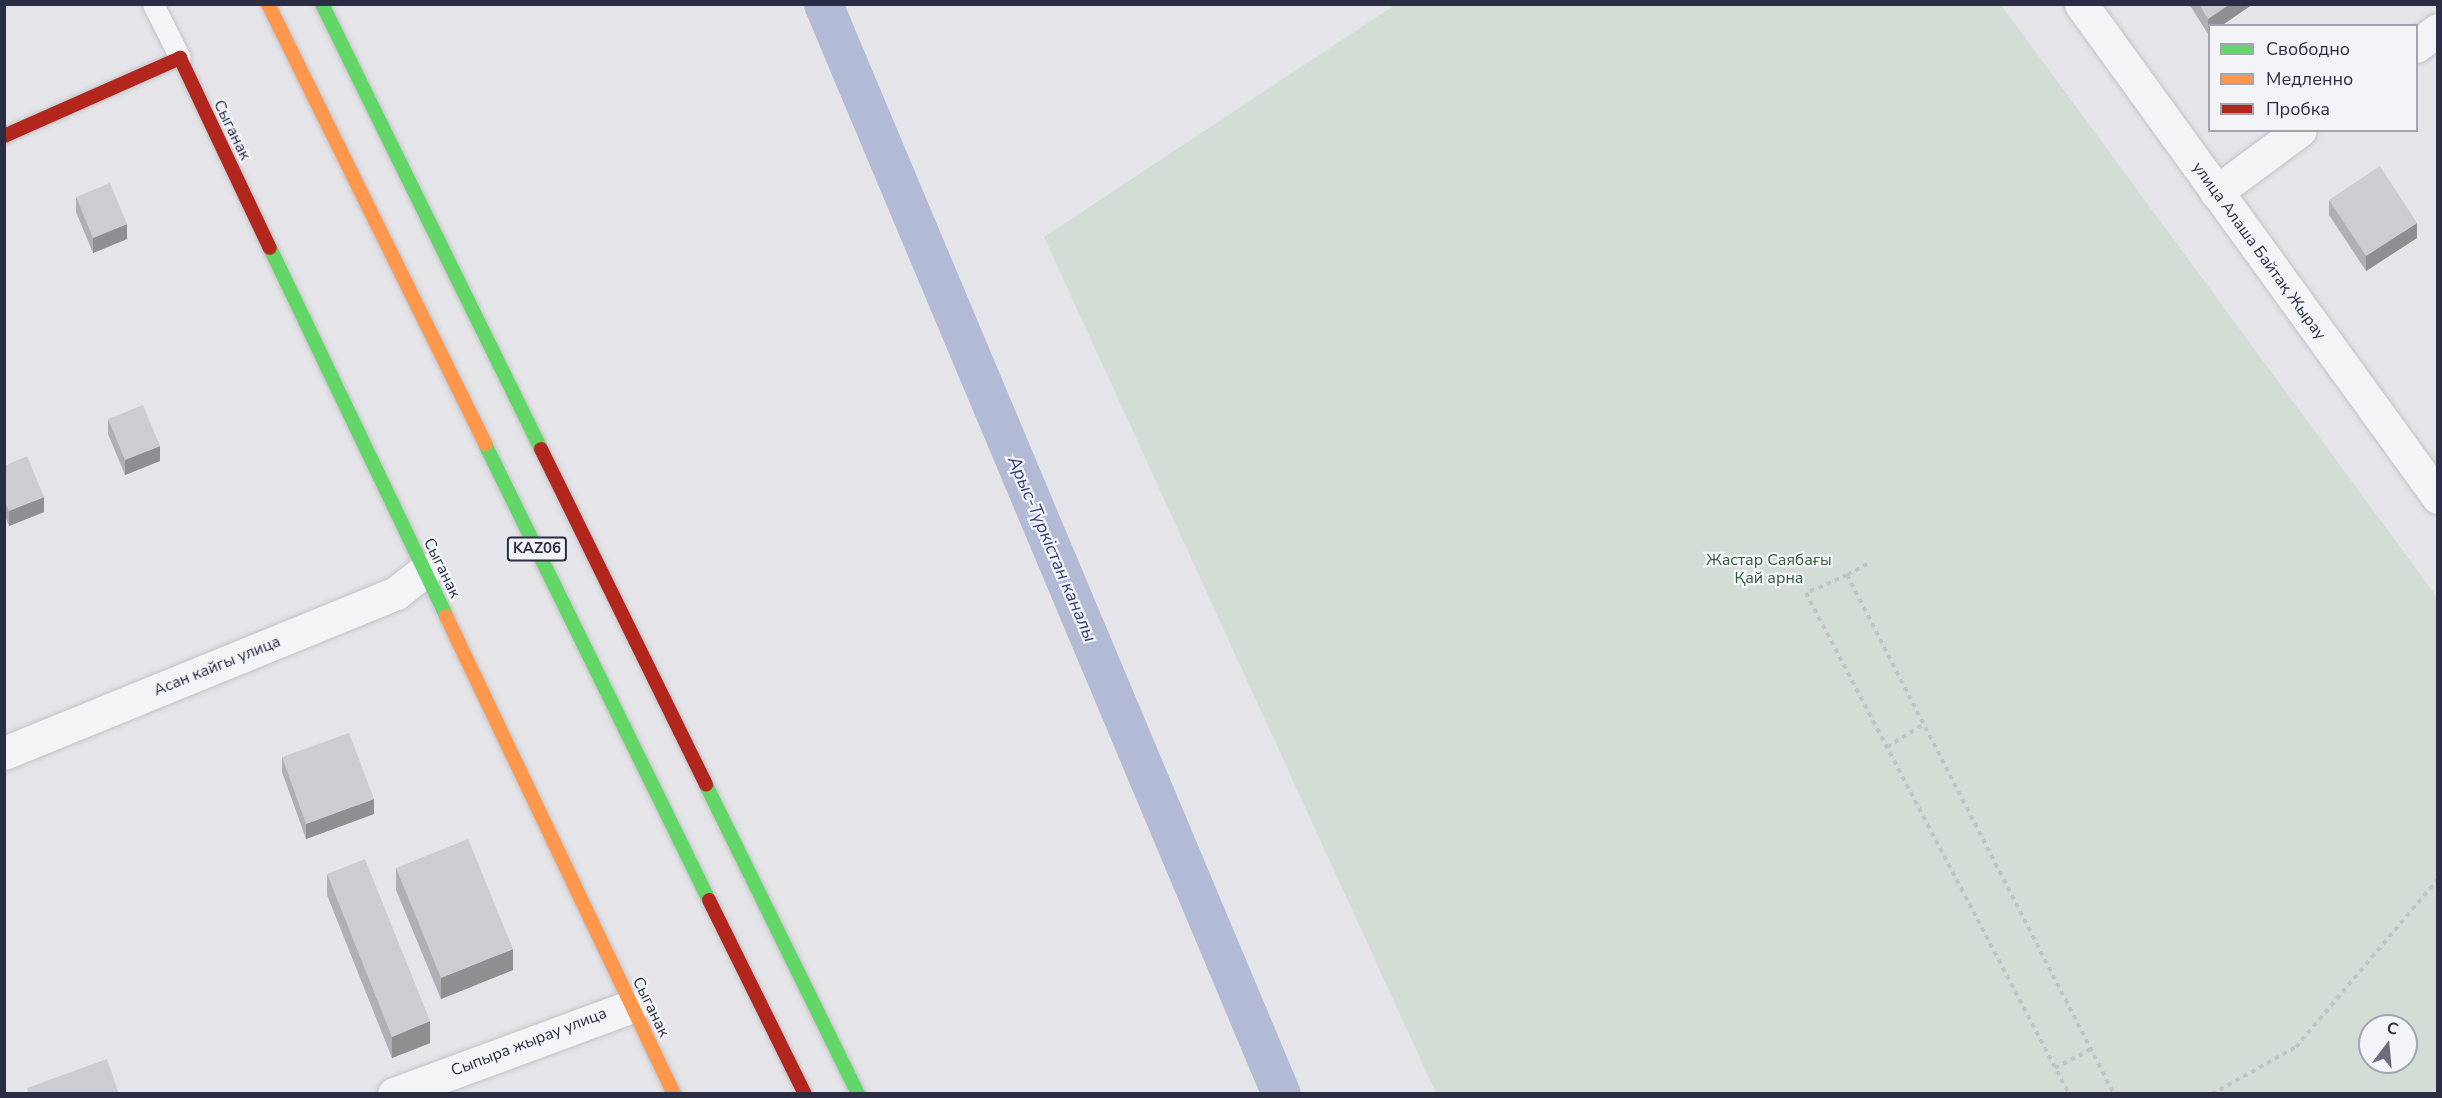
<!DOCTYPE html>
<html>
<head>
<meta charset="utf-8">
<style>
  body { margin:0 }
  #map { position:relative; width:2442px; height:1098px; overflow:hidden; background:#e5e5e9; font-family:"Nunito Sans",sans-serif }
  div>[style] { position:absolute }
  .green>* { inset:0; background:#d3dcd5 }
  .canal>* { height:39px; margin:-19.5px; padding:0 19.5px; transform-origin:19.5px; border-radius:19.5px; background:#b3bad5 }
  .path>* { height:4px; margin-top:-2px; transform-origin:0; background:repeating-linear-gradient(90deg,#c3c4c9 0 4.5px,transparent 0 9px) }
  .roads { filter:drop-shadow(0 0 2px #c2c2c7) drop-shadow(0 0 2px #c2c2c7) }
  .lane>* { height:21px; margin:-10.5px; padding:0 10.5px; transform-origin:10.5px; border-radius:10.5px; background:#f4f4f6 }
  .street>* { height:33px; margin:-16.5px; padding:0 16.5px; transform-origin:16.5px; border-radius:16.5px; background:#f4f4f6 }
  .fast>* { height:14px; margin:-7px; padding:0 7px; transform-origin:7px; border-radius:7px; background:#63d668 }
  .slow>* { height:14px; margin:-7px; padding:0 7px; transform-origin:7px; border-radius:7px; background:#ff974d }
  .jam>* { height:14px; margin:-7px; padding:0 7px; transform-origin:7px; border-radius:7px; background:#b3261e }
  .wall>* { inset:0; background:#afafb4 }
  .shaded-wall>* { inset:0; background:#8f8f92 }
  .building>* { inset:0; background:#ccccd1 }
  span { translate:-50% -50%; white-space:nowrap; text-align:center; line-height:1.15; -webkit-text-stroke:4.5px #f3f4f8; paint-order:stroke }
  .shield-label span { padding:2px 4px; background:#f3f4f8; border:2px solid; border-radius:4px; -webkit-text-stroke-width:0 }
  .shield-label { font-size:15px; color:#2a2d44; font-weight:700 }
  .street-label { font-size:16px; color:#2a2d44 }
  .park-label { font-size:16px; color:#37603a }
  .water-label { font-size:18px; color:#334079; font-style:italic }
  .frame { position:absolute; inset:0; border:6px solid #2a2d44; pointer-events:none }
  .legend { position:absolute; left:2208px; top:24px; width:210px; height:108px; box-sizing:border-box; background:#f3f4f8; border:2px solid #a3a4b0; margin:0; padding:8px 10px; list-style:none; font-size:18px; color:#2a2d44 }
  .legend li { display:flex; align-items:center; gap:12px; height:30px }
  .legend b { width:30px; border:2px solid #a3a4b0 }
  .north { position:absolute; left:2358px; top:1014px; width:60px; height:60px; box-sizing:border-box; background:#f3f4f8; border:2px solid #a3a4b0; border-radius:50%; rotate:16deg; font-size:16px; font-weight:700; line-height:24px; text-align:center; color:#2a2d44 }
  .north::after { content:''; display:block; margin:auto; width:21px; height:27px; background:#6b6d7e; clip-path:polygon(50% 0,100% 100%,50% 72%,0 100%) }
</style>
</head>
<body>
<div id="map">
  <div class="green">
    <i style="clip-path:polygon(evenodd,1395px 5px,2001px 5px,2437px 597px,2437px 1093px,1436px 1093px,1044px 237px,1395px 5px,2370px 1026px,2406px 1026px,2406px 1062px,2370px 1062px,2370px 1026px)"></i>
  </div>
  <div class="canal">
    <i style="left:823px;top:4px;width:1182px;rotate:67.21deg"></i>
  </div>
  <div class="path">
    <i style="left:1867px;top:564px;width:23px;rotate:151deg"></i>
    <i style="left:1847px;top:575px;width:584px;rotate:62.78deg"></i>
    <i style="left:1847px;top:575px;width:45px;rotate:156.3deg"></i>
    <i style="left:1806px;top:593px;width:566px;rotate:62.3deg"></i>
    <i style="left:1887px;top:747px;width:44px;rotate:-31.9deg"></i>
    <i style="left:2055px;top:1068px;width:41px;rotate:-27.8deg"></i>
    <i style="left:2212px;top:1094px;width:96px;rotate:-29.2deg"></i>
    <i style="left:2296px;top:1047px;width:220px;rotate:-49.8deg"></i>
  </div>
  <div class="roads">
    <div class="lane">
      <i style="left:153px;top:4px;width:60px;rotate:63.4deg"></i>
    </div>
    <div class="street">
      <i style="left:2081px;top:4px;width:609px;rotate:54.09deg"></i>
      <i style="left:2416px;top:46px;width:27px;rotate:-36deg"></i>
      <i style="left:2216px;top:192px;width:104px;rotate:-36.4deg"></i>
      <i style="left:4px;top:753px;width:423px;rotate:-22.2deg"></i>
      <i style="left:396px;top:593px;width:37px;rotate:-38deg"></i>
      <i style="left:394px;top:1094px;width:254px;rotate:-20.3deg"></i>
    </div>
    <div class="fast">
      <i style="left:322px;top:4px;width:496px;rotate:63.8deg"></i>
      <i style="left:270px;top:248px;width:408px;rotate:64.4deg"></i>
      <i style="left:485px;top:444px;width:508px;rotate:63.84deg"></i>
      <i style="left:706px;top:785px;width:344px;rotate:63.8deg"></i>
    </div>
    <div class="slow">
      <i style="left:268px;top:4px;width:491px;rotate:63.7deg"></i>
      <i style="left:446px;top:616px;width:530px;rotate:64.5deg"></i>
    </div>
    <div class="jam">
      <i style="left:4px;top:136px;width:193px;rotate:-23.9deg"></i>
      <i style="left:180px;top:58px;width:210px;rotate:64.7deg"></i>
      <i style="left:541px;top:449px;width:374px;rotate:63.8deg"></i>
      <i style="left:709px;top:900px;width:216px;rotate:63.7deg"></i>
    </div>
  </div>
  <div class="wall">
    <i style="clip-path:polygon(2189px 4px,2253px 4px,2221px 26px,2210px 26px,2210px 33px,2208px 34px)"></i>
    <i style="clip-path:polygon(76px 197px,127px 239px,93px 253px,76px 212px)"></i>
    <i style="clip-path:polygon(2329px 200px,2417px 238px,2366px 271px,2329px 215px)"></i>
    <i style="clip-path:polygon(108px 419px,160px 461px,125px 475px,108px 434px)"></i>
    <i style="clip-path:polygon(4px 466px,44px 512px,9px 526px,4px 514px)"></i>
    <i style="clip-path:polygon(282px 757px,374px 814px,306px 839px,282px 772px)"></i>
    <i style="clip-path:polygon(396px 868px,513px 970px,441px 999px,396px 890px)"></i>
    <i style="clip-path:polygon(327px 874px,430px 1043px,392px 1058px,327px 895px)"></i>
  </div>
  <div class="shaded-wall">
    <i style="clip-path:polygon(2230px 4px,2253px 4px,2221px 26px,2210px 26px,2210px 33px,2208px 34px,2208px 19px)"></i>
    <i style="clip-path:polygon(2417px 223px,2417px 238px,2366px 271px,2366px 256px)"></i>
    <i style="clip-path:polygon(127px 224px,127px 239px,93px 253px,93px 238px)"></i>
    <i style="clip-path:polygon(160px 446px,160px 461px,125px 475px,125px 460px)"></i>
    <i style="clip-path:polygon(44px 497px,44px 512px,9px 526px,9px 511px)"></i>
    <i style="clip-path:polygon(374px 799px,374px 814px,306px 839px,306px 824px)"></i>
    <i style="clip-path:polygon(513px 949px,513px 970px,441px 999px,441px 978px)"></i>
    <i style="clip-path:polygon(430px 1021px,430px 1043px,392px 1058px,392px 1037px)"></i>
  </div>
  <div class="building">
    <i style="clip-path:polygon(2199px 4px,2230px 4px,2208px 19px)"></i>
    <i style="clip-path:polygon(2380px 166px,2417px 223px,2366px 256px,2329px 200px)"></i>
    <i style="clip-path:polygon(110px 183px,127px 224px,93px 238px,76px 197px)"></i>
    <i style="clip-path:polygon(143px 405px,160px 446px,125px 460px,108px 419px)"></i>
    <i style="clip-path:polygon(27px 456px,44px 497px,9px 511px,4px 500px,4px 466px)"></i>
    <i style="clip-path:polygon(349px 733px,374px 799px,306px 824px,282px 757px)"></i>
    <i style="clip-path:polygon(468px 839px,513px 949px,441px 978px,396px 868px)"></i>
    <i style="clip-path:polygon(365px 859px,430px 1021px,392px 1037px,327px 874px)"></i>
    <i style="clip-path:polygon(107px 1059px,119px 1094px,29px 1094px,27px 1088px)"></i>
  </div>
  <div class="shield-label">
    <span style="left:537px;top:549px">KАZ06</span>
  </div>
  <div class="street-label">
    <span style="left:232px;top:130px;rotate:64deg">Сыганак</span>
    <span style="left:2259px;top:251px;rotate:54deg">улица Алаша Байтақ Жырау</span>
    <span style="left:442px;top:568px;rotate:64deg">Сыганак</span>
    <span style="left:217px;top:666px;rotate:-22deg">Асан кайгы улица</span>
    <span style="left:651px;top:1007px;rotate:64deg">Сыганак</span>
    <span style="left:529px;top:1042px;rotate:-21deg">Сыпыра жырау улица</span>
  </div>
  <div class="park-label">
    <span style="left:1769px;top:569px">Жастар Саябағы<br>Қай арна</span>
  </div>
  <div class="water-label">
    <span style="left:1052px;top:549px;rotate:67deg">Арыс-Түркістан каналы</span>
  </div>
  <div class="frame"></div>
  <ul class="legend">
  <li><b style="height:8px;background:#63d668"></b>Свободно</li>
  <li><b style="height:8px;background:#ff974d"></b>Медленно</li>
  <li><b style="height:8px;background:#b3261e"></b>Пробка</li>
  </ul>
  <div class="north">С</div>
</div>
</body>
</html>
